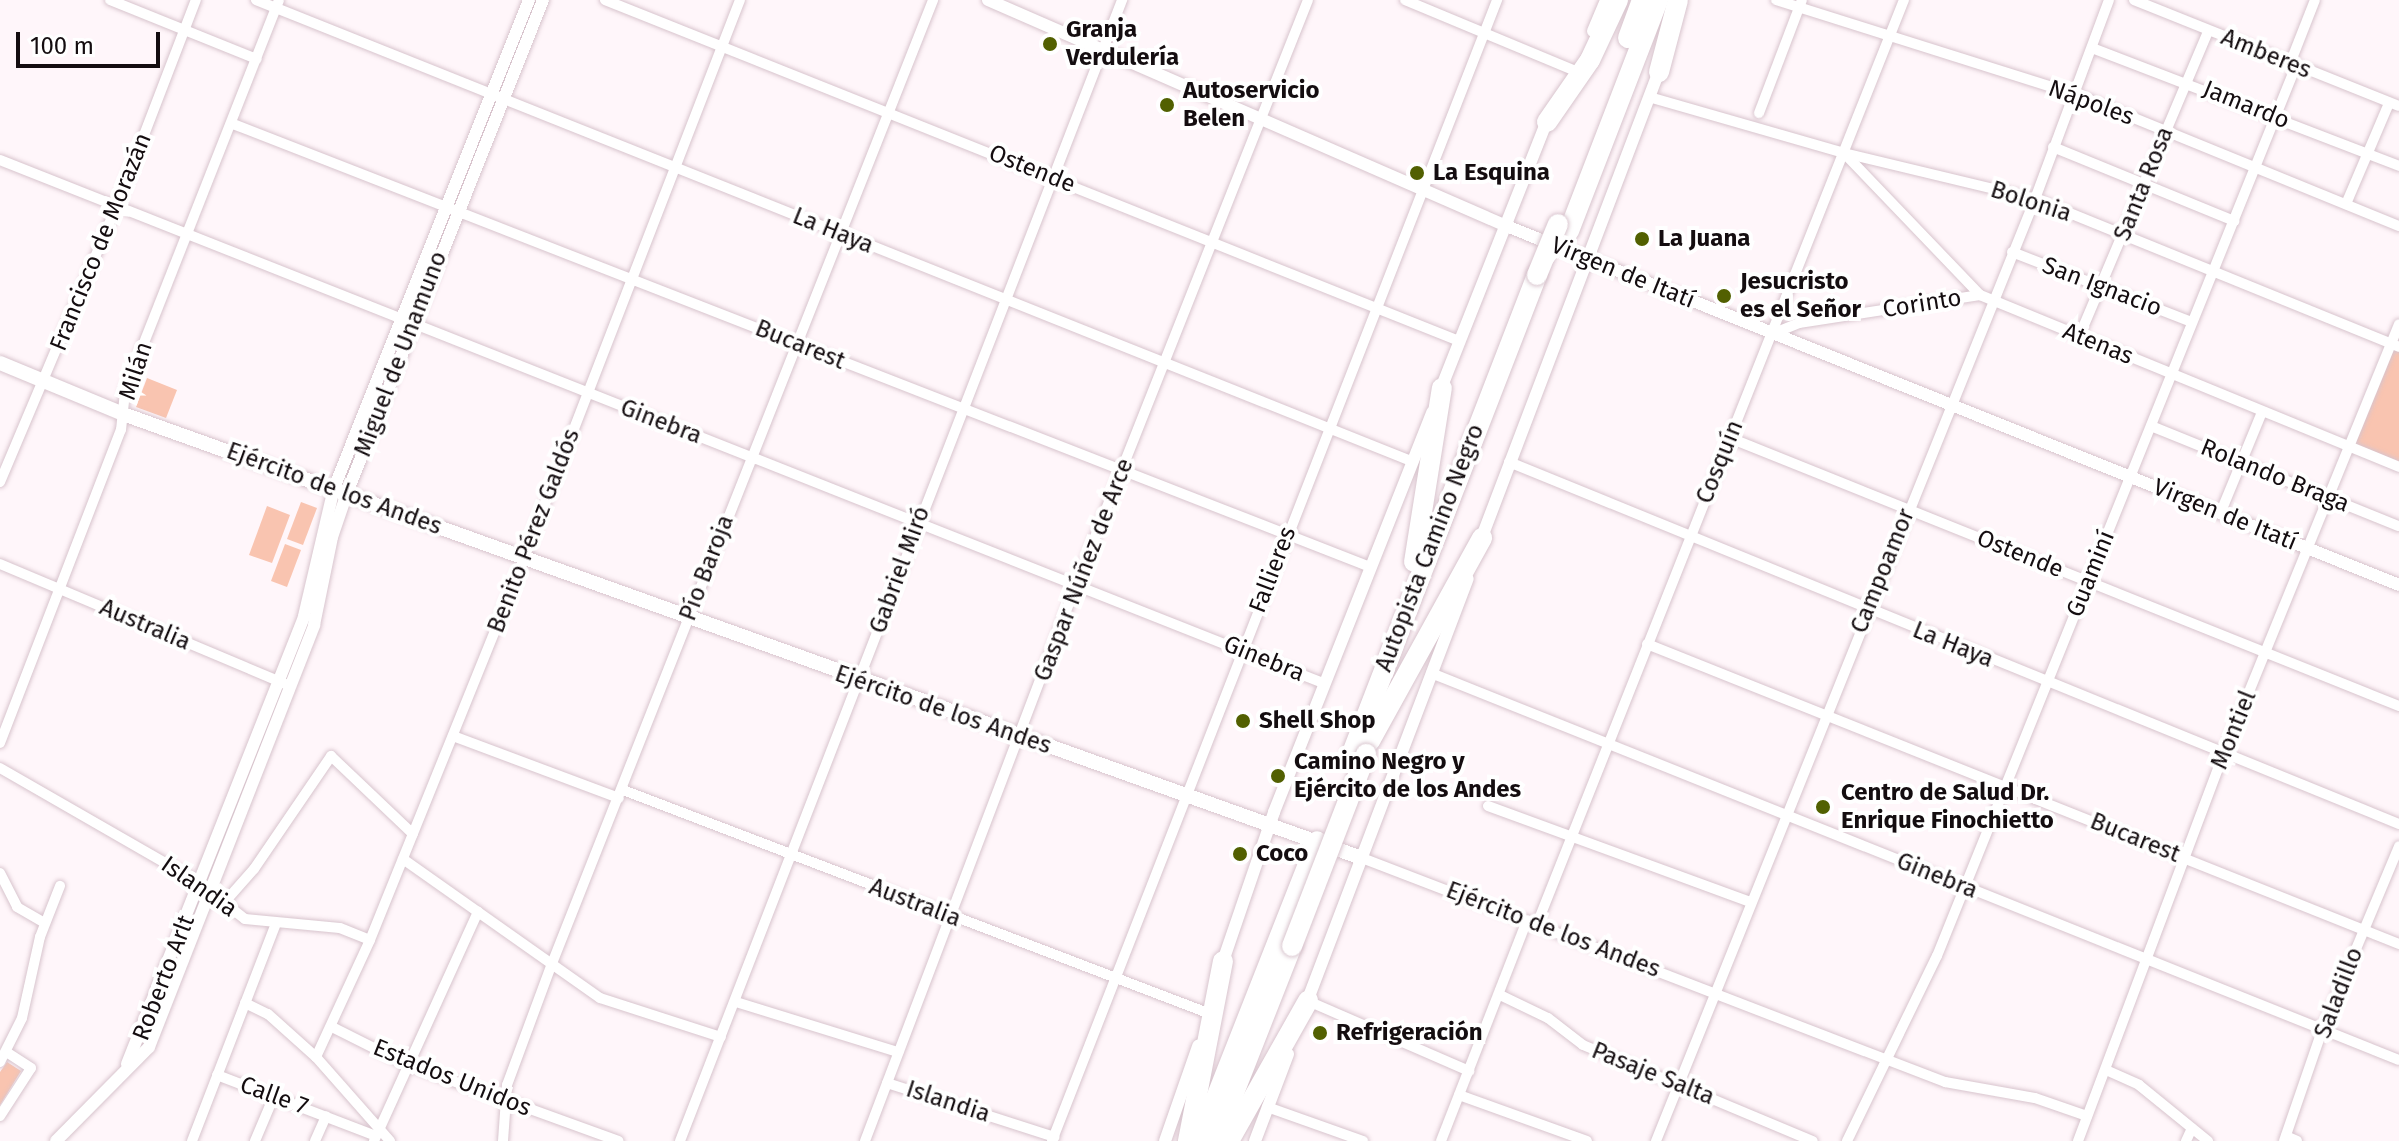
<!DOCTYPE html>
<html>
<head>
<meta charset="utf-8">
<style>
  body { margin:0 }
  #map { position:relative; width:2399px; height:1141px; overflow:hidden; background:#fff6fa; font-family:"Fira Sans",sans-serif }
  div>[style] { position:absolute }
  .green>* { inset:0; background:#f9c4b0 }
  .roads { filter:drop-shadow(0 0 2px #d8c4cd) drop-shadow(0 0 2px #d8c4cd) }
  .minor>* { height:10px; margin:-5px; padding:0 5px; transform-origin:5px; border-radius:5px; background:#fff }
  .tertiary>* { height:12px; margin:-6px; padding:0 6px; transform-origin:6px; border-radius:6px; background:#fff }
  .secondary>* { height:14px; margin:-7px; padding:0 7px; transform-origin:7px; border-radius:7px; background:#fff }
  .motorway>* { height:20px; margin:-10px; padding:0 10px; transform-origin:10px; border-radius:10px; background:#fff }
  .bridges { filter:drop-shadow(0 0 2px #d8c4cd) drop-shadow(0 0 2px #d8c4cd) }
  .motorway-bridge>* { height:20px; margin:-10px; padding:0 10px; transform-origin:10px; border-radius:10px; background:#fff }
  .dots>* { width:22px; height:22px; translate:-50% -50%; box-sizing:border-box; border:4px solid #fff; border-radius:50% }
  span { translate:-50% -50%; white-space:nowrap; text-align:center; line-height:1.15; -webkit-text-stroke:8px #fff; paint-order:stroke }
  .poi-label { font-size:24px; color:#140d10; font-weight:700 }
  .left { translate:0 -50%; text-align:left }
  .street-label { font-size:24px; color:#140d10 }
  .scale { position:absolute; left:16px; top:32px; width:144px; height:36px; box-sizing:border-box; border:4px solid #140d10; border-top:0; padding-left:10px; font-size:24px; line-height:28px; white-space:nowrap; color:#140d10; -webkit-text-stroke:6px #fff; paint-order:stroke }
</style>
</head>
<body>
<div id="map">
  <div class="green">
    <i style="clip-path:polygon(2391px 344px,2399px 347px,2399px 466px,2351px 446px)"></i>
    <i style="clip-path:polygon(147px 378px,177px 390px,166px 418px,136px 407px)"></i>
    <i style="clip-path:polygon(301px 502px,317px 508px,303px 545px,287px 539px)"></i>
    <i style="clip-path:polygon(267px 506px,290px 515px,272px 563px,249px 555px)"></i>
    <i style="clip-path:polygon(285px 544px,301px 550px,287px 587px,271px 581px)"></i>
    <i style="clip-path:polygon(7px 1062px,21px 1071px,0 1105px,0 1072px)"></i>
  </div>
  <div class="roads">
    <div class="minor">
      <i style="left:110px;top:0;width:158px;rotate:21.9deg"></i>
      <i style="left:256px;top:0;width:1244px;rotate:21.76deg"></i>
      <i style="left:605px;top:0;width:920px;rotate:21.77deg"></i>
      <i style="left:1405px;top:0;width:182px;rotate:22.6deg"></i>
      <i style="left:1776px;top:0;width:313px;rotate:17.5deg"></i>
      <i style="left:2075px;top:94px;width:350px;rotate:22.2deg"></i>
      <i style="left:2134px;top:0;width:285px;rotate:21.8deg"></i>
      <i style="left:2092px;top:48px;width:329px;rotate:21deg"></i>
      <i style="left:1649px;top:97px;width:203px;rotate:16deg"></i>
      <i style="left:1844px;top:153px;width:196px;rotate:13.5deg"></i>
      <i style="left:2035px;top:199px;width:393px;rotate:22.1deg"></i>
      <i style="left:1759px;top:113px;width:121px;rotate:-69.2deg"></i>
      <i style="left:233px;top:124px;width:1218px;rotate:21.28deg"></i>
      <i style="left:2053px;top:147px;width:196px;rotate:22.2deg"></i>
      <i style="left:1844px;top:153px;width:197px;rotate:46.2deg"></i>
      <i style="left:1980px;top:295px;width:453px;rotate:22.3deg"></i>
      <i style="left:0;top:160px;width:1423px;rotate:21.57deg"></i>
      <i style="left:2346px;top:204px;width:110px;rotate:-66.9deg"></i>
      <i style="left:2012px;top:252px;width:193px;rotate:21.3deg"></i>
      <i style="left:1772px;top:334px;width:29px;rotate:-22deg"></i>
      <i style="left:1799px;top:323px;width:183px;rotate:-8.8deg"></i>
      <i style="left:2079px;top:337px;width:332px;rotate:-67.1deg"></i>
      <i style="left:2151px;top:426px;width:267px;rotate:22deg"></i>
      <i style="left:1730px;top:438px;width:721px;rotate:21.83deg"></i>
      <i style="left:1509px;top:462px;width:961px;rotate:22.13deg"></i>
      <i style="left:0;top:482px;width:298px;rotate:-67.1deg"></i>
      <i style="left:116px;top:208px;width:223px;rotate:-69deg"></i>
      <i style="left:2220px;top:514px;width:110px;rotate:-67.6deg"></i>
      <i style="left:0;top:564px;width:315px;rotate:22.8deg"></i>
      <i style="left:1647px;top:644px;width:810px;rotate:21.75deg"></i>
      <i style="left:1431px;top:673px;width:1042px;rotate:21.79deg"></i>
      <i style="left:453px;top:736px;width:177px;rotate:20.5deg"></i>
      <i style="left:0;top:743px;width:336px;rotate:-68.9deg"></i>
      <i style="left:121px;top:430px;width:39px;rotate:-84deg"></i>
      <i style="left:125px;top:391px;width:420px;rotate:-68.5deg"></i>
      <i style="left:0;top:768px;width:225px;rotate:29.9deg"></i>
      <i style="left:195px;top:880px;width:63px;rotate:38deg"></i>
      <i style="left:245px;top:919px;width:95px;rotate:5.4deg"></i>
      <i style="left:340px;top:928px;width:32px;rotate:22deg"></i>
      <i style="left:623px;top:790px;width:626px;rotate:20.87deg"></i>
      <i style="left:1488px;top:806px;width:280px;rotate:20.1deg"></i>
      <i style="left:1362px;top:858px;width:625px;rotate:21.02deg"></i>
      <i style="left:1945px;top:1082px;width:91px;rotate:10.1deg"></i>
      <i style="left:2035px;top:1098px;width:55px;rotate:19.1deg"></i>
      <i style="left:403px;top:859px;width:241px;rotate:35.2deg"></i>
      <i style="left:600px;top:998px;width:127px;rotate:17.9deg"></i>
      <i style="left:0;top:873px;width:38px;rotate:63deg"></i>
      <i style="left:17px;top:907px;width:32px;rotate:30deg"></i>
      <i style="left:223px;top:904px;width:47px;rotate:-48.5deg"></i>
      <i style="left:254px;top:869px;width:137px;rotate:-55.7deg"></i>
      <i style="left:331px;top:756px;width:113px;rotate:43.6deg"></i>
      <i style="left:1537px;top:924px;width:994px;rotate:-68.34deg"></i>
      <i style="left:1500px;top:995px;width:53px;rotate:25.6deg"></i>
      <i style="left:1548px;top:1018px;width:44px;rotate:37.6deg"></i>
      <i style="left:1583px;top:1045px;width:249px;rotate:22.7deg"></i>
      <i style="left:1308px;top:1001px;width:176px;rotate:23.5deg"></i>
      <i style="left:736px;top:1002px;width:170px;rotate:17.2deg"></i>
      <i style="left:245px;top:1003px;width:25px;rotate:26deg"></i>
      <i style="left:268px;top:1014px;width:64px;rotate:41.9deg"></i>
      <i style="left:316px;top:1057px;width:112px;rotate:48.6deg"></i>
      <i style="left:332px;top:1027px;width:83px;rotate:26.6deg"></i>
      <i style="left:406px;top:1064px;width:226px;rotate:19.9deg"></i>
      <i style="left:316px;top:1057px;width:129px;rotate:-65.2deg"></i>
      <i style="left:370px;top:940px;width:412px;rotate:-68deg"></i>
      <i style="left:524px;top:558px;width:598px;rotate:-68.84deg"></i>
      <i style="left:0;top:1062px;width:49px;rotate:-63.4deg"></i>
      <i style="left:22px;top:1018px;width:83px;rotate:-77.5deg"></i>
      <i style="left:40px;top:937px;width:55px;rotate:-68.6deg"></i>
      <i style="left:2106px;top:1070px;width:36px;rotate:24deg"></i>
      <i style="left:2139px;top:1085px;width:89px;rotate:39.1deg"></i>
      <i style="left:217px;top:1075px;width:170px;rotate:21deg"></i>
      <i style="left:887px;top:1083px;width:176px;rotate:17.9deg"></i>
      <i style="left:1459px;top:1095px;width:136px;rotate:19.8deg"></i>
      <i style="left:1267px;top:1107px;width:102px;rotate:19.5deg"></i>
      <i style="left:0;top:1116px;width:57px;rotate:-57.1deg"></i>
      <i style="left:31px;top:1068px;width:30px;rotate:-147deg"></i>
      <i style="left:2286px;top:1136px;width:12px;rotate:24deg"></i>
      <i style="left:192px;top:1141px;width:234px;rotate:-68.9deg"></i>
      <i style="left:255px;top:1141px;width:49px;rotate:-67.1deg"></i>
      <i style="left:315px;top:1141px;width:27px;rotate:-66deg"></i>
      <i style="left:374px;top:1141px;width:252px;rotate:-65.6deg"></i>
      <i style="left:503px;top:1141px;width:56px;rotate:-85.9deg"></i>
      <i style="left:507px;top:1085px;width:127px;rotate:-69.7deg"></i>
      <i style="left:551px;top:966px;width:1039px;rotate:-68.42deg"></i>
      <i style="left:680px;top:1141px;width:1224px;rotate:-68.82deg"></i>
      <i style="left:865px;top:1141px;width:595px;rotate:-69.22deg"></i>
      <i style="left:1076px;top:585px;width:629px;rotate:-68.37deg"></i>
      <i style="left:1052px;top:1141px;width:1225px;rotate:-68.69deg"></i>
      <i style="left:1441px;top:1141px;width:237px;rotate:-68.7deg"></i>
      <i style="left:1656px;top:1141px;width:1015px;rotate:-68.08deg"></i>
      <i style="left:2035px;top:199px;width:212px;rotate:-69.6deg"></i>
      <i style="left:1847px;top:1141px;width:206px;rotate:-64.1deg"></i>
      <i style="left:1937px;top:956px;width:952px;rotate:-68.04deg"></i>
      <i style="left:2293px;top:73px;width:17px;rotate:-90deg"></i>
      <i style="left:2293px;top:56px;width:60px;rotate:-68.6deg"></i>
      <i style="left:2078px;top:1141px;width:415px;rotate:-69.4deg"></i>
      <i style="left:2224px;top:753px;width:463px;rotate:-67.8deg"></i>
      <i style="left:2186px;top:1141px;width:14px;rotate:-65deg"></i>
      <i style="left:2284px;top:1141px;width:120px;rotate:-71deg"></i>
      <i style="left:2323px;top:1028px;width:197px;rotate:-67.3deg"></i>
    </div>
    <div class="tertiary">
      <i style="left:988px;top:0;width:563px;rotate:23.56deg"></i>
      <i style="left:1504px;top:225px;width:965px;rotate:21.91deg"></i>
      <i style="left:1593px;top:31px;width:34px;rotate:-67deg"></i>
      <i style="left:1440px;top:391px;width:294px;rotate:-68.4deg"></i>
      <i style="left:1480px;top:542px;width:509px;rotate:-69.18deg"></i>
      <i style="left:1221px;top:967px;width:164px;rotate:-71.1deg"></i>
      <i style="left:1274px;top:812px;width:430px;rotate:-68.4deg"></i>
      <i style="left:1305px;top:1007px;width:458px;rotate:-69.2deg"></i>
      <i style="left:127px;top:1064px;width:482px;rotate:-68.4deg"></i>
      <i style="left:304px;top:616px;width:131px;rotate:-76.8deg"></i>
      <i style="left:334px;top:488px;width:526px;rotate:-68.22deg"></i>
      <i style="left:56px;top:1141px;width:132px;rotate:-45.3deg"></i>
      <i style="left:149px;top:1047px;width:453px;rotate:-68.6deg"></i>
      <i style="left:314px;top:625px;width:90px;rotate:-78.4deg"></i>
      <i style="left:332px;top:537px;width:46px;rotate:-71.2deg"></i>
      <i style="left:347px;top:493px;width:531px;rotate:-68.32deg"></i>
      <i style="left:1165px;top:1141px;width:101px;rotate:-70.8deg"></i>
      <i style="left:1255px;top:1141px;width:93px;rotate:-69.2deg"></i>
    </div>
    <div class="secondary">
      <i style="left:0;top:363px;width:133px;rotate:22.5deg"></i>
      <i style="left:123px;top:414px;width:1316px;rotate:19.72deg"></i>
    </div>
    <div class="motorway">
      <i style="left:1628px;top:38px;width:40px;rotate:-69.8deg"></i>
      <i style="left:1659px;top:72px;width:74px;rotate:-75.2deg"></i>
      <i style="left:1547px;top:122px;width:75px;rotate:-55.3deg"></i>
      <i style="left:1590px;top:60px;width:66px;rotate:-65deg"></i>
      <i style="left:1569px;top:231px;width:248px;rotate:-68.9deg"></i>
      <i style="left:1414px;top:562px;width:176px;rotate:-80.9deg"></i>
      <i style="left:1370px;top:741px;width:232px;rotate:-61.1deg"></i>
      <i style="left:1352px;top:753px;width:513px;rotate:-68.84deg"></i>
      <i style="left:1188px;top:1141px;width:183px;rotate:-79deg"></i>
      <i style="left:1199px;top:1141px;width:322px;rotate:-68.5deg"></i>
      <i style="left:1215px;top:1141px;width:210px;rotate:-68.5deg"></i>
      <i style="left:1229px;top:1141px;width:161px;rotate:-60.6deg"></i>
    </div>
  </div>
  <div class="bridges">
    <div class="motorway-bridge">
      <i style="left:1537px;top:275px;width:55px;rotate:-67.6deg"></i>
      <i style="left:1292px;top:946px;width:206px;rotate:-68.9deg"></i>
    </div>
  </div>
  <div class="dots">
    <i style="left:1050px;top:44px;background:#526001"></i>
    <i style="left:1167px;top:105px;background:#526001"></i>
    <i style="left:1417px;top:173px;background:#526001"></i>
    <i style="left:1642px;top:239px;background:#526001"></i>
    <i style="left:1724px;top:296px;background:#526001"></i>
    <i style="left:1243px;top:721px;background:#526001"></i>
    <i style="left:1278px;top:776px;background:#526001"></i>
    <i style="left:1823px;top:807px;background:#526001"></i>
    <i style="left:1240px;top:854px;background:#526001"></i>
    <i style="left:1320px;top:1033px;background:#526001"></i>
  </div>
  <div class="poi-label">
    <span class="left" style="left:1066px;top:44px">Granja<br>Verdulería</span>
    <span class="left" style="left:1183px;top:105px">Autoservicio<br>Belen</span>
    <span class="left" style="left:1433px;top:173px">La Esquina</span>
    <span class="left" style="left:1658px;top:239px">La Juana</span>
    <span class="left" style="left:1740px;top:296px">Jesucristo<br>es el Señor</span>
    <span class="left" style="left:1259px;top:721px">Shell Shop</span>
    <span class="left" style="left:1294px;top:776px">Camino Negro y<br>Ejército de los Andes</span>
    <span class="left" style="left:1841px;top:807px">Centro de Salud Dr.<br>Enrique Finochietto</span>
    <span class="left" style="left:1256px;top:854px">Coco</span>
    <span class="left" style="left:1336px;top:1033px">Refrigeración</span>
  </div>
  <div class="street-label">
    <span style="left:2266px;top:54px;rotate:22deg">Amberes</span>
    <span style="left:2091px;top:103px;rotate:20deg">Nápoles</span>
    <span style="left:2246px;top:105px;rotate:22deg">Jamardo</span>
    <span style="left:1032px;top:169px;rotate:22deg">Ostende</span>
    <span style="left:2144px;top:184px;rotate:-68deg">Santa Rosa</span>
    <span style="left:2031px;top:202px;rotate:18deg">Bolonia</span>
    <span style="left:833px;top:231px;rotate:22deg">La Haya</span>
    <span style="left:101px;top:242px;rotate:-68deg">Francisco de Morazán</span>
    <span style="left:1623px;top:273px;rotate:22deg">Virgen de Itatí</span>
    <span style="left:2102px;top:287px;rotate:21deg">San Ignacio</span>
    <span style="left:1922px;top:304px;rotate:-9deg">Corinto</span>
    <span style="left:2098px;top:344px;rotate:22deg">Atenas</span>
    <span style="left:800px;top:345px;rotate:22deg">Bucarest</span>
    <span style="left:401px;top:354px;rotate:-69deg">Miguel de Unamuno</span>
    <span style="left:136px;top:371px;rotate:-72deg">Milán</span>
    <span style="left:661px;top:422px;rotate:21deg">Ginebra</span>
    <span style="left:1720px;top:462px;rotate:-68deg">Cosquín</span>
    <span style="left:2275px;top:476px;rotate:22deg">Rolando Braga</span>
    <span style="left:334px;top:489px;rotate:20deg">Ejército de los Andes</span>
    <span style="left:2225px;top:515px;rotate:22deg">Virgen de Itatí</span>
    <span style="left:534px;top:531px;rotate:-69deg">Benito Pérez Galdós</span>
    <span style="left:1430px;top:548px;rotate:-69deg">Autopista Camino Negro</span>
    <span style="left:2020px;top:554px;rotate:22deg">Ostende</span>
    <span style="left:707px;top:568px;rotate:-69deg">Pío Baroja</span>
    <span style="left:900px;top:570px;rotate:-70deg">Gabriel Miró</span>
    <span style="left:1084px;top:570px;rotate:-69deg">Gaspar Núñez de Arce</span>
    <span style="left:1273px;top:570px;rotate:-69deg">Fallieres</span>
    <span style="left:1883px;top:571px;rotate:-68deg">Campoamor</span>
    <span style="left:2091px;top:574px;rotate:-68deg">Guaminí</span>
    <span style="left:145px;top:625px;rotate:23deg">Australia</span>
    <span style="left:1953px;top:645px;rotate:22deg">La Haya</span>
    <span style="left:1264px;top:659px;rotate:22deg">Ginebra</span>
    <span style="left:943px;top:710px;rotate:19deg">Ejército de los Andes</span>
    <span style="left:2234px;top:730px;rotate:-68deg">Montiel</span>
    <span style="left:2135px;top:838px;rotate:22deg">Bucarest</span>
    <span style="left:1937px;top:876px;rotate:22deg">Ginebra</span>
    <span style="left:199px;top:887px;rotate:35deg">Islandia</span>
    <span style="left:915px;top:903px;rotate:21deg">Australia</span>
    <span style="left:1553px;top:930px;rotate:21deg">Ejército de los Andes</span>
    <span style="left:164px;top:978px;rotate:-69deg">Roberto Arlt</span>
    <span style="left:2339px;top:993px;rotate:-69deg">Saladillo</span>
    <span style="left:1653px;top:1074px;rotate:22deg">Pasaje Salta</span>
    <span style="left:452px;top:1078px;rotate:22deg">Estados Unidos</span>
    <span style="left:274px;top:1096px;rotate:20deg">Calle 7</span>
    <span style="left:948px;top:1102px;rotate:18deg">Islandia</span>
  </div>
  <div class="scale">100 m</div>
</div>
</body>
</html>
